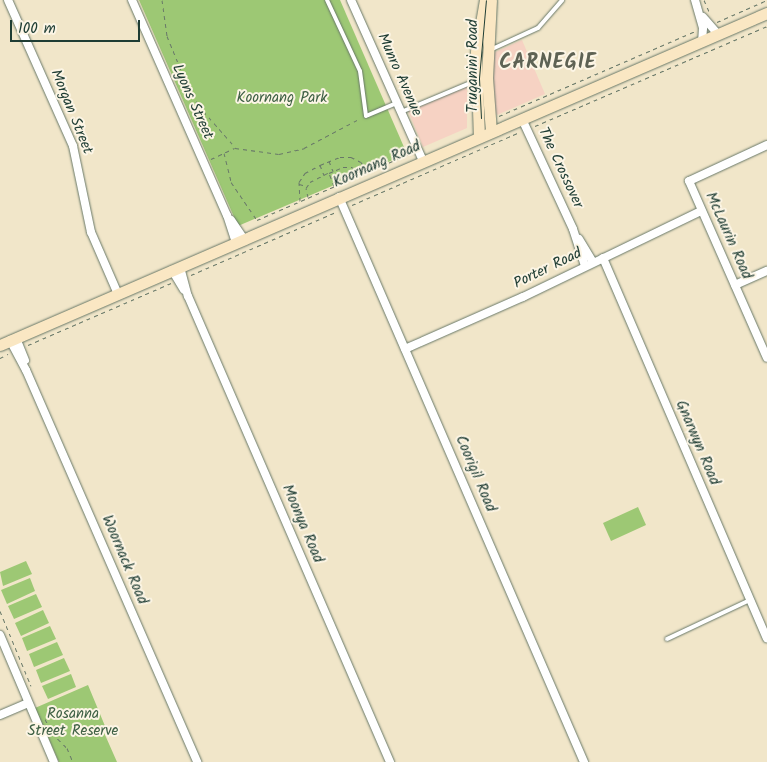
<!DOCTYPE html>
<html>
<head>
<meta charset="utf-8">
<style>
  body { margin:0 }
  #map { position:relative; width:767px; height:762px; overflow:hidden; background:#f1e6c9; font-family:Kalam,sans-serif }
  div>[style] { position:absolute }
  .built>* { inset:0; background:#f6d2c3 }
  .green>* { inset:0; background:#9dc874 }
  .path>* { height:1px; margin-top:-0.5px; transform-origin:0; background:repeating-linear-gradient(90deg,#687868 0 4px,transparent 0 8px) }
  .roads { filter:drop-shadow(0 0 1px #687868) drop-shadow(0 0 1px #687868) }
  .lane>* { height:4px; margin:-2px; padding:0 2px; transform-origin:2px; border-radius:2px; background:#fff }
  .street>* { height:8px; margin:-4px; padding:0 4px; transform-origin:4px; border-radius:4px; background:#fff }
  .secondary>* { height:11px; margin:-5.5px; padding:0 5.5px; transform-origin:5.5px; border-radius:5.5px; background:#fae7c3 }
  .tram>* { height:1px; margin:-0.5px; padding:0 0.5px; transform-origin:0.5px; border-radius:0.5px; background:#1f3d34 }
  span { translate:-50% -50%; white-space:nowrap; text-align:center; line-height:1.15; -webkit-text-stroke:4px #fcf5e5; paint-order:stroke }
  .street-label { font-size:15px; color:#1f3d34 }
  .park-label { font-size:15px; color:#3e6044 }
  .district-label { font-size:20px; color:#5e6254; font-weight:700; letter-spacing:1px }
  .scale { position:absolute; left:10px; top:20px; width:130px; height:22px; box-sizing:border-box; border:2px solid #1f3d34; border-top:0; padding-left:6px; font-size:15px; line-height:18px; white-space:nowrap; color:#1f3d34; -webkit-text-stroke:4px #fcf5e5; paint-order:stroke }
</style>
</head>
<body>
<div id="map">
  <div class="built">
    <i style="clip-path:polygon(522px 40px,545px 94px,497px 115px,493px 105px,493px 53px)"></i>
    <i style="clip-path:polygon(467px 82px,467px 128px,423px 147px,407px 108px)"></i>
  </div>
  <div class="green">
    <i style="clip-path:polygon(139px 0,340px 0,407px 154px,238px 226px)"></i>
    <i style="clip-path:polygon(638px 507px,646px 525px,611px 541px,603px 523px)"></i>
    <i style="clip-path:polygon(26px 561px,32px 574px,3px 586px,0 572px)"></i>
    <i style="clip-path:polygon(30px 578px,35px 591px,7px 604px,1px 590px)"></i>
    <i style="clip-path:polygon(36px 594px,42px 607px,14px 619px,8px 606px)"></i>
    <i style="clip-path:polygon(43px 610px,49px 623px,21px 636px,15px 623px)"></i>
    <i style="clip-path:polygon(50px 626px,56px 639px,27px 651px,22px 638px)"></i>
    <i style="clip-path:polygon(57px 642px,63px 655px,34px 667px,29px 654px)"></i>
    <i style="clip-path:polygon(64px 658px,70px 671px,41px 683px,36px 670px)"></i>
    <i style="clip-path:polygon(71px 674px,76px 687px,48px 699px,42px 686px)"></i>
    <i style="clip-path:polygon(88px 685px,105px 726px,102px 728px,117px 762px,59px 762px,35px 708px)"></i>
  </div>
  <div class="path">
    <i style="left:162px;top:0;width:36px;rotate:82deg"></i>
    <i style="left:167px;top:36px;width:55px;rotate:67.6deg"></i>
    <i style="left:188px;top:87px;width:21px;rotate:61deg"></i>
    <i style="left:198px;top:105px;width:56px;rotate:48.6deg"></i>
    <i style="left:704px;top:0;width:12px;rotate:66deg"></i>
    <i style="left:717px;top:22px;width:55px;rotate:-23.7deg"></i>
    <i style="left:499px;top:116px;width:214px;rotate:-23.4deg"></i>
    <i style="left:535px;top:126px;width:253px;rotate:-23.3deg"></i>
    <i style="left:224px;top:153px;width:30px;rotate:76deg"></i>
    <i style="left:231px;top:182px;width:46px;rotate:55.6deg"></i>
    <i style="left:257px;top:220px;width:168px;rotate:-23.5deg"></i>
    <i style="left:211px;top:159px;width:26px;rotate:-25deg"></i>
    <i style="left:235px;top:148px;width:44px;rotate:7.8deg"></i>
    <i style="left:279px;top:154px;width:26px;rotate:-13deg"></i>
    <i style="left:304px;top:148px;width:64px;rotate:-27.8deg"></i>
    <i style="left:329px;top:161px;width:11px;rotate:68deg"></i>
    <i style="left:320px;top:165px;width:11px;rotate:68deg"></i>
    <i style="left:299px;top:184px;width:8px;rotate:14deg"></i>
    <i style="left:334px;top:186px;width:14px;rotate:-111deg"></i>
    <i style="left:329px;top:173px;width:15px;rotate:-23deg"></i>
    <i style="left:343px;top:167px;width:9px"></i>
    <i style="left:352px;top:167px;width:11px;rotate:45deg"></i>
    <i style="left:308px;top:197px;width:9px;rotate:-103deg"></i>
    <i style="left:306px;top:188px;width:7px;rotate:-56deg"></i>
    <i style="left:310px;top:182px;width:20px;rotate:-27deg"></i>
    <i style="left:300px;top:201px;width:19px;rotate:-93deg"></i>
    <i style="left:299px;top:182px;width:11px;rotate:-56deg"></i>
    <i style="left:305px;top:173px;width:17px;rotate:-28deg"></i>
    <i style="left:320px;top:165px;width:22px;rotate:-22deg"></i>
    <i style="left:340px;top:157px;width:11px"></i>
    <i style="left:351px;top:157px;width:11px;rotate:27deg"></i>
    <i style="left:361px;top:162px;width:12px;rotate:59deg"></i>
    <i style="left:352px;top:205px;width:183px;rotate:-23.5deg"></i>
    <i style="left:191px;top:275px;width:158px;rotate:-23.5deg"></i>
    <i style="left:28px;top:345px;width:156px;rotate:-23.4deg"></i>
    <i style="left:0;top:358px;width:9px;rotate:-27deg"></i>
    <i style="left:0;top:611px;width:81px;rotate:67.5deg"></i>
    <i style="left:45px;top:719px;width:16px;rotate:63deg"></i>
    <i style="left:52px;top:733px;width:21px;rotate:45deg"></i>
    <i style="left:67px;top:748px;width:15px;rotate:67deg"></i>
  </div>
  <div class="roads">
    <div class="lane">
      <i style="left:327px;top:0;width:78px;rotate:65.1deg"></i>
      <i style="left:360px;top:71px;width:45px;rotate:82.4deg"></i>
      <i style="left:366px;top:116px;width:33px;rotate:-23deg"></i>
      <i style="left:490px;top:50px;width:53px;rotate:-24.6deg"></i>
      <i style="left:538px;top:28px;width:37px;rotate:-49deg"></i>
      <i style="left:401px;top:112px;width:80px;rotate:-22.7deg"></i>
      <i style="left:667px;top:639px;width:92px;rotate:-25.2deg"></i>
    </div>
    <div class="street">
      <i style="left:8px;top:0;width:160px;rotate:66deg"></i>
      <i style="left:73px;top:146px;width:88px;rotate:78.2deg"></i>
      <i style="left:91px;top:232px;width:68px;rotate:66.5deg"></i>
      <i style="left:132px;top:0;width:235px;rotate:66.2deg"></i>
      <i style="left:227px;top:215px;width:29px;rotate:72deg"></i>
      <i style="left:351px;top:0;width:176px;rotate:65.9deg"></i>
      <i style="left:695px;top:0;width:29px;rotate:74deg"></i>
      <i style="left:703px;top:28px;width:13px;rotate:94deg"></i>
      <i style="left:703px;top:17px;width:23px;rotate:49deg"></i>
      <i style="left:522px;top:119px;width:121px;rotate:65.1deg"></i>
      <i style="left:573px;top:229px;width:39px;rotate:72deg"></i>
      <i style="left:767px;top:145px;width:86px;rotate:155.2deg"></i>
      <i style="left:689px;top:181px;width:193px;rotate:66.2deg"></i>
      <i style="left:339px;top:197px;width:616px;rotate:66.56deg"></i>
      <i style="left:231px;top:220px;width:23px;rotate:56deg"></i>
      <i style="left:579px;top:239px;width:27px;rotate:59deg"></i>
      <i style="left:603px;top:258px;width:414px;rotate:66.7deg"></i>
      <i style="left:180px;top:267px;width:30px;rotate:75deg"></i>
      <i style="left:188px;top:296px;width:508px;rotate:66.56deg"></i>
      <i style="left:172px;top:270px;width:23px;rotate:59deg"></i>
      <i style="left:735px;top:285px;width:35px;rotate:-24deg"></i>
      <i style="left:16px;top:338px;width:24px;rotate:68deg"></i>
      <i style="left:10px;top:340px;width:34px;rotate:62deg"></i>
      <i style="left:26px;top:370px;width:428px;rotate:66.4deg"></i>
      <i style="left:405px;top:349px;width:129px;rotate:-23.8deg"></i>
      <i style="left:523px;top:297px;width:198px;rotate:-25.8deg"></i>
      <i style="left:0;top:635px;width:138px;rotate:67deg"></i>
      <i style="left:0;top:715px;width:30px;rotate:-23deg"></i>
    </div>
    <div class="secondary">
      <i style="left:491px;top:132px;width:54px;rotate:-94.2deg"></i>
      <i style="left:487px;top:78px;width:78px;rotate:-87.1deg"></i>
      <i style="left:479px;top:137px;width:85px;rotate:-92deg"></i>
      <i style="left:476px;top:52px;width:53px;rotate:-80.2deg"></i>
      <i style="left:0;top:345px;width:836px;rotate:-23.41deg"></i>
    </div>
  </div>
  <div class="tram">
    <i style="left:481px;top:118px;width:40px;rotate:-92.9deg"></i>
    <i style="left:479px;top:78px;width:78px;rotate:-84.9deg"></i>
  </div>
  <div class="street-label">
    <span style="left:474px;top:66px;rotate:-90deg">Truganini Road</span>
    <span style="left:399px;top:75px;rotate:66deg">Munro Avenue</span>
    <span style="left:192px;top:102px;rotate:66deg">Lyons Street</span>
    <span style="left:71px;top:112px;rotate:68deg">Morgan Street</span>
    <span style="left:377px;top:165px;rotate:-24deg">Koornang Road</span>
    <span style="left:560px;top:168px;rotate:65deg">The Crossover</span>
    <span style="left:728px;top:236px;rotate:66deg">McLaurin Road</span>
    <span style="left:548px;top:269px;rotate:-26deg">Porter Road</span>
    <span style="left:697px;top:443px;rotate:67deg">Gnarwyn Road</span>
    <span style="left:475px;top:474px;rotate:67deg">Coorigil Road</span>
    <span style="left:302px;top:524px;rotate:67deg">Moonya Road</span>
    <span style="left:124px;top:560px;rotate:67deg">Woornack Road</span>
  </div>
  <div class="park-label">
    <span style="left:282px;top:99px">Koornang Park</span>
    <span style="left:73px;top:723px">Rosanna<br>Street Reserve</span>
  </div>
  <div class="district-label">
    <span style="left:548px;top:63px">CARNEGIE</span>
  </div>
  <div class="scale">100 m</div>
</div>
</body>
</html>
